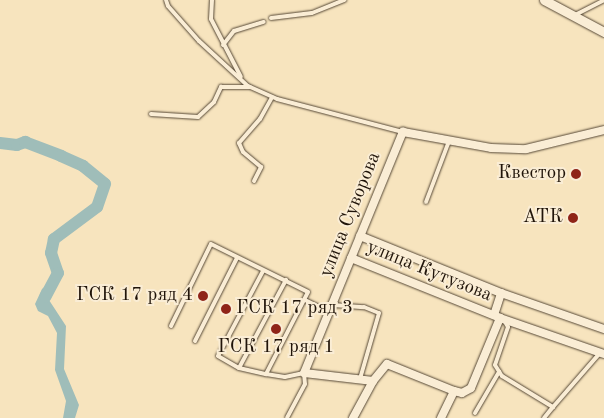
<!DOCTYPE html>
<html>
<head>
<meta charset="utf-8">
<style>
  body { margin:0 }
  #map { position:relative; width:604px; height:418px; overflow:hidden; background:#f7e4be; font-family:"Old Standard TT",serif }
  div>[style] { position:absolute }
  .water>* { inset:0; background:#9fbdb9 }
  .river>* { height:12px; margin:-6px; padding:0 6px; transform-origin:6px; border-radius:6px; background:#9fbdb9 }
  .roads { filter:drop-shadow(0 0 1px #564836) drop-shadow(0 0 1px #564836) }
  .service>* { height:4px; margin:-2px; padding:0 2px; transform-origin:2px; border-radius:2px; background:#faedd5 }
  .minor>* { height:8px; margin:-4px; padding:0 4px; transform-origin:4px; border-radius:4px; background:#faedd5 }
  .tertiary>* { height:9px; margin:-4.5px; padding:0 4.5px; transform-origin:4.5px; border-radius:4.5px; background:#faedd5 }
  .dots>* { width:14px; height:14px; translate:-50% -50%; box-sizing:border-box; border:2px solid #faedd5; border-radius:50% }
  span { translate:-50% -50%; white-space:nowrap; text-align:center; line-height:1.15; -webkit-text-stroke:4px #faedd5; paint-order:stroke }
  .poi-label { font-size:19px; color:#201409 }
  .right { translate:-100% -50%; text-align:right }
  .left { translate:0 -50%; text-align:left }
  .street-label { font-size:19px; color:#201409 }
</style>
</head>
<body>
<div id="map">
  <div class="water">
    <i style="clip-path:polygon(52px 281px,49px 300px,66px 326px,64px 369px,79px 405px,75px 418px,63px 418px,66px 401px,55px 370px,57px 333px,48px 316px,38px 311px,35px 304px,42px 289px)"></i>
  </div>
  <div class="river">
    <i style="left:0;top:143px;width:17px;rotate:7deg"></i>
    <i style="left:17px;top:145px;width:9px;rotate:-21deg"></i>
    <i style="left:25px;top:142px;width:39px;rotate:21deg"></i>
    <i style="left:61px;top:156px;width:24px;rotate:24deg"></i>
    <i style="left:83px;top:166px;width:28px;rotate:39deg"></i>
    <i style="left:105px;top:184px;width:24px;rotate:109deg"></i>
    <i style="left:97px;top:207px;width:54px;rotate:143.3deg"></i>
    <i style="left:54px;top:239px;width:14px;rotate:102deg"></i>
    <i style="left:51px;top:253px;width:21px;rotate:71deg"></i>
    <i style="left:58px;top:273px;width:27px;rotate:118deg"></i>
  </div>
  <div class="roads">
    <div class="service">
      <i style="left:166px;top:0;width:6px;rotate:72deg"></i>
      <i style="left:168px;top:6px;width:47px;rotate:48.5deg"></i>
      <i style="left:199px;top:41px;width:67px;rotate:42.6deg"></i>
      <i style="left:248px;top:86px;width:32px;rotate:24deg"></i>
      <i style="left:277px;top:99px;width:130px;rotate:14.7deg"></i>
      <i style="left:212px;top:0;width:19px;rotate:93deg"></i>
      <i style="left:211px;top:19px;width:65px;rotate:62.7deg"></i>
      <i style="left:575px;top:15px;width:33px;rotate:-27deg"></i>
      <i style="left:271px;top:18px;width:41px;rotate:-7deg"></i>
      <i style="left:312px;top:13px;width:35px;rotate:-22deg"></i>
      <i style="left:223px;top:45px;width:18px;rotate:-52deg"></i>
      <i style="left:234px;top:31px;width:31px;rotate:-17deg"></i>
      <i style="left:151px;top:114px;width:47px;rotate:3.7deg"></i>
      <i style="left:198px;top:117px;width:22px;rotate:-43deg"></i>
      <i style="left:214px;top:102px;width:17px;rotate:-65deg"></i>
      <i style="left:221px;top:87px;width:29px"></i>
      <i style="left:254px;top:181px;width:16px;rotate:-63deg"></i>
      <i style="left:261px;top:167px;width:23px;rotate:-140deg"></i>
      <i style="left:243px;top:152px;width:10px;rotate:-114deg"></i>
      <i style="left:239px;top:143px;width:32px;rotate:-49deg"></i>
      <i style="left:260px;top:119px;width:25px;rotate:-61deg"></i>
      <i style="left:426px;top:202px;width:65px;rotate:-69.3deg"></i>
      <i style="left:263px;top:271px;width:96px;rotate:117.9deg"></i>
      <i style="left:218px;top:356px;width:24px;rotate:30deg"></i>
      <i style="left:239px;top:368px;width:28px;rotate:13deg"></i>
      <i style="left:266px;top:374px;width:19px;rotate:9deg"></i>
      <i style="left:285px;top:377px;width:19px;rotate:-12deg"></i>
      <i style="left:304px;top:373px;width:11px;rotate:85deg"></i>
      <i style="left:305px;top:384px;width:38px;rotate:118deg"></i>
      <i style="left:305px;top:300px;width:25px;rotate:26deg"></i>
      <i style="left:333px;top:305px;width:31px;rotate:4deg"></i>
      <i style="left:364px;top:307px;width:16px;rotate:22deg"></i>
      <i style="left:379px;top:313px;width:69px;rotate:106.1deg"></i>
      <i style="left:504px;top:320px;width:8px;rotate:60deg"></i>
      <i style="left:508px;top:327px;width:40px;rotate:108.9deg"></i>
      <i style="left:495px;top:365px;width:13px;rotate:58deg"></i>
      <i style="left:502px;top:376px;width:60px;rotate:31.3deg"></i>
      <i style="left:553px;top:407px;width:72px;rotate:-49deg"></i>
      <i style="left:171px;top:326px;width:91px;rotate:-64deg"></i>
      <i style="left:211px;top:244px;width:108px;rotate:26.3deg"></i>
      <i style="left:308px;top:292px;width:92px;rotate:117.1deg"></i>
      <i style="left:195px;top:341px;width:93px;rotate:-63.2deg"></i>
      <i style="left:239px;top:368px;width:100px;rotate:-61.9deg"></i>
      <i style="left:475px;top:413px;width:48px;rotate:-59.7deg"></i>
      <i style="left:544px;top:418px;width:14px;rotate:-51deg"></i>
    </div>
    <div class="minor">
      <i style="left:360px;top:236px;width:152px;rotate:22deg"></i>
      <i style="left:501px;top:293px;width:109px;rotate:19.3deg"></i>
      <i style="left:351px;top:258px;width:161px;rotate:21.9deg"></i>
      <i style="left:500px;top:318px;width:110px;rotate:19.1deg"></i>
      <i style="left:494px;top:315px;width:23px;rotate:-72deg"></i>
      <i style="left:373px;top:381px;width:22px;rotate:-51deg"></i>
      <i style="left:387px;top:364px;width:72px;rotate:21.9deg"></i>
      <i style="left:454px;top:391px;width:8px;rotate:14deg"></i>
      <i style="left:462px;top:393px;width:10px;rotate:-29deg"></i>
      <i style="left:471px;top:388px;width:76px;rotate:-67.5deg"></i>
      <i style="left:353px;top:418px;width:42px;rotate:-61.6deg"></i>
      <i style="left:373px;top:381px;width:69px;rotate:-173.4deg"></i>
      <i style="left:304px;top:373px;width:261px;rotate:-67.7deg"></i>
      <i style="left:403px;top:132px;width:89px;rotate:10.3deg"></i>
      <i style="left:491px;top:148px;width:35px;rotate:2deg"></i>
      <i style="left:526px;top:149px;width:80px;rotate:-13.7deg"></i>
      <i style="left:441px;top:418px;width:30px;rotate:-64deg"></i>
    </div>
    <div class="tertiary">
      <i style="left:544px;top:0;width:68px;rotate:28.1deg"></i>
    </div>
  </div>
  <div class="dots">
    <i style="left:576px;top:174px;background:#8f2418"></i>
    <i style="left:573px;top:218px;background:#8f2418"></i>
    <i style="left:203px;top:296px;background:#8f2418"></i>
    <i style="left:226px;top:309px;background:#8f2418"></i>
    <i style="left:276px;top:329px;background:#8f2418"></i>
  </div>
  <div class="poi-label">
    <span class="right" style="left:566px;top:174px">Квестор</span>
    <span class="right" style="left:563px;top:218px">АТК</span>
    <span class="right" style="left:193px;top:296px">ГСК 17 ряд 4</span>
    <span class="left" style="left:236px;top:309px">ГСК 17 ряд 3</span>
    <span style="left:276px;top:348px">ГСК 17 ряд 1</span>
  </div>
  <div class="street-label">
    <span style="left:351px;top:215px;rotate:-68deg">улица Суворова</span>
    <span style="left:429px;top:272px;rotate:22deg">улица Кутузова</span>
  </div>
</div>
</body>
</html>
